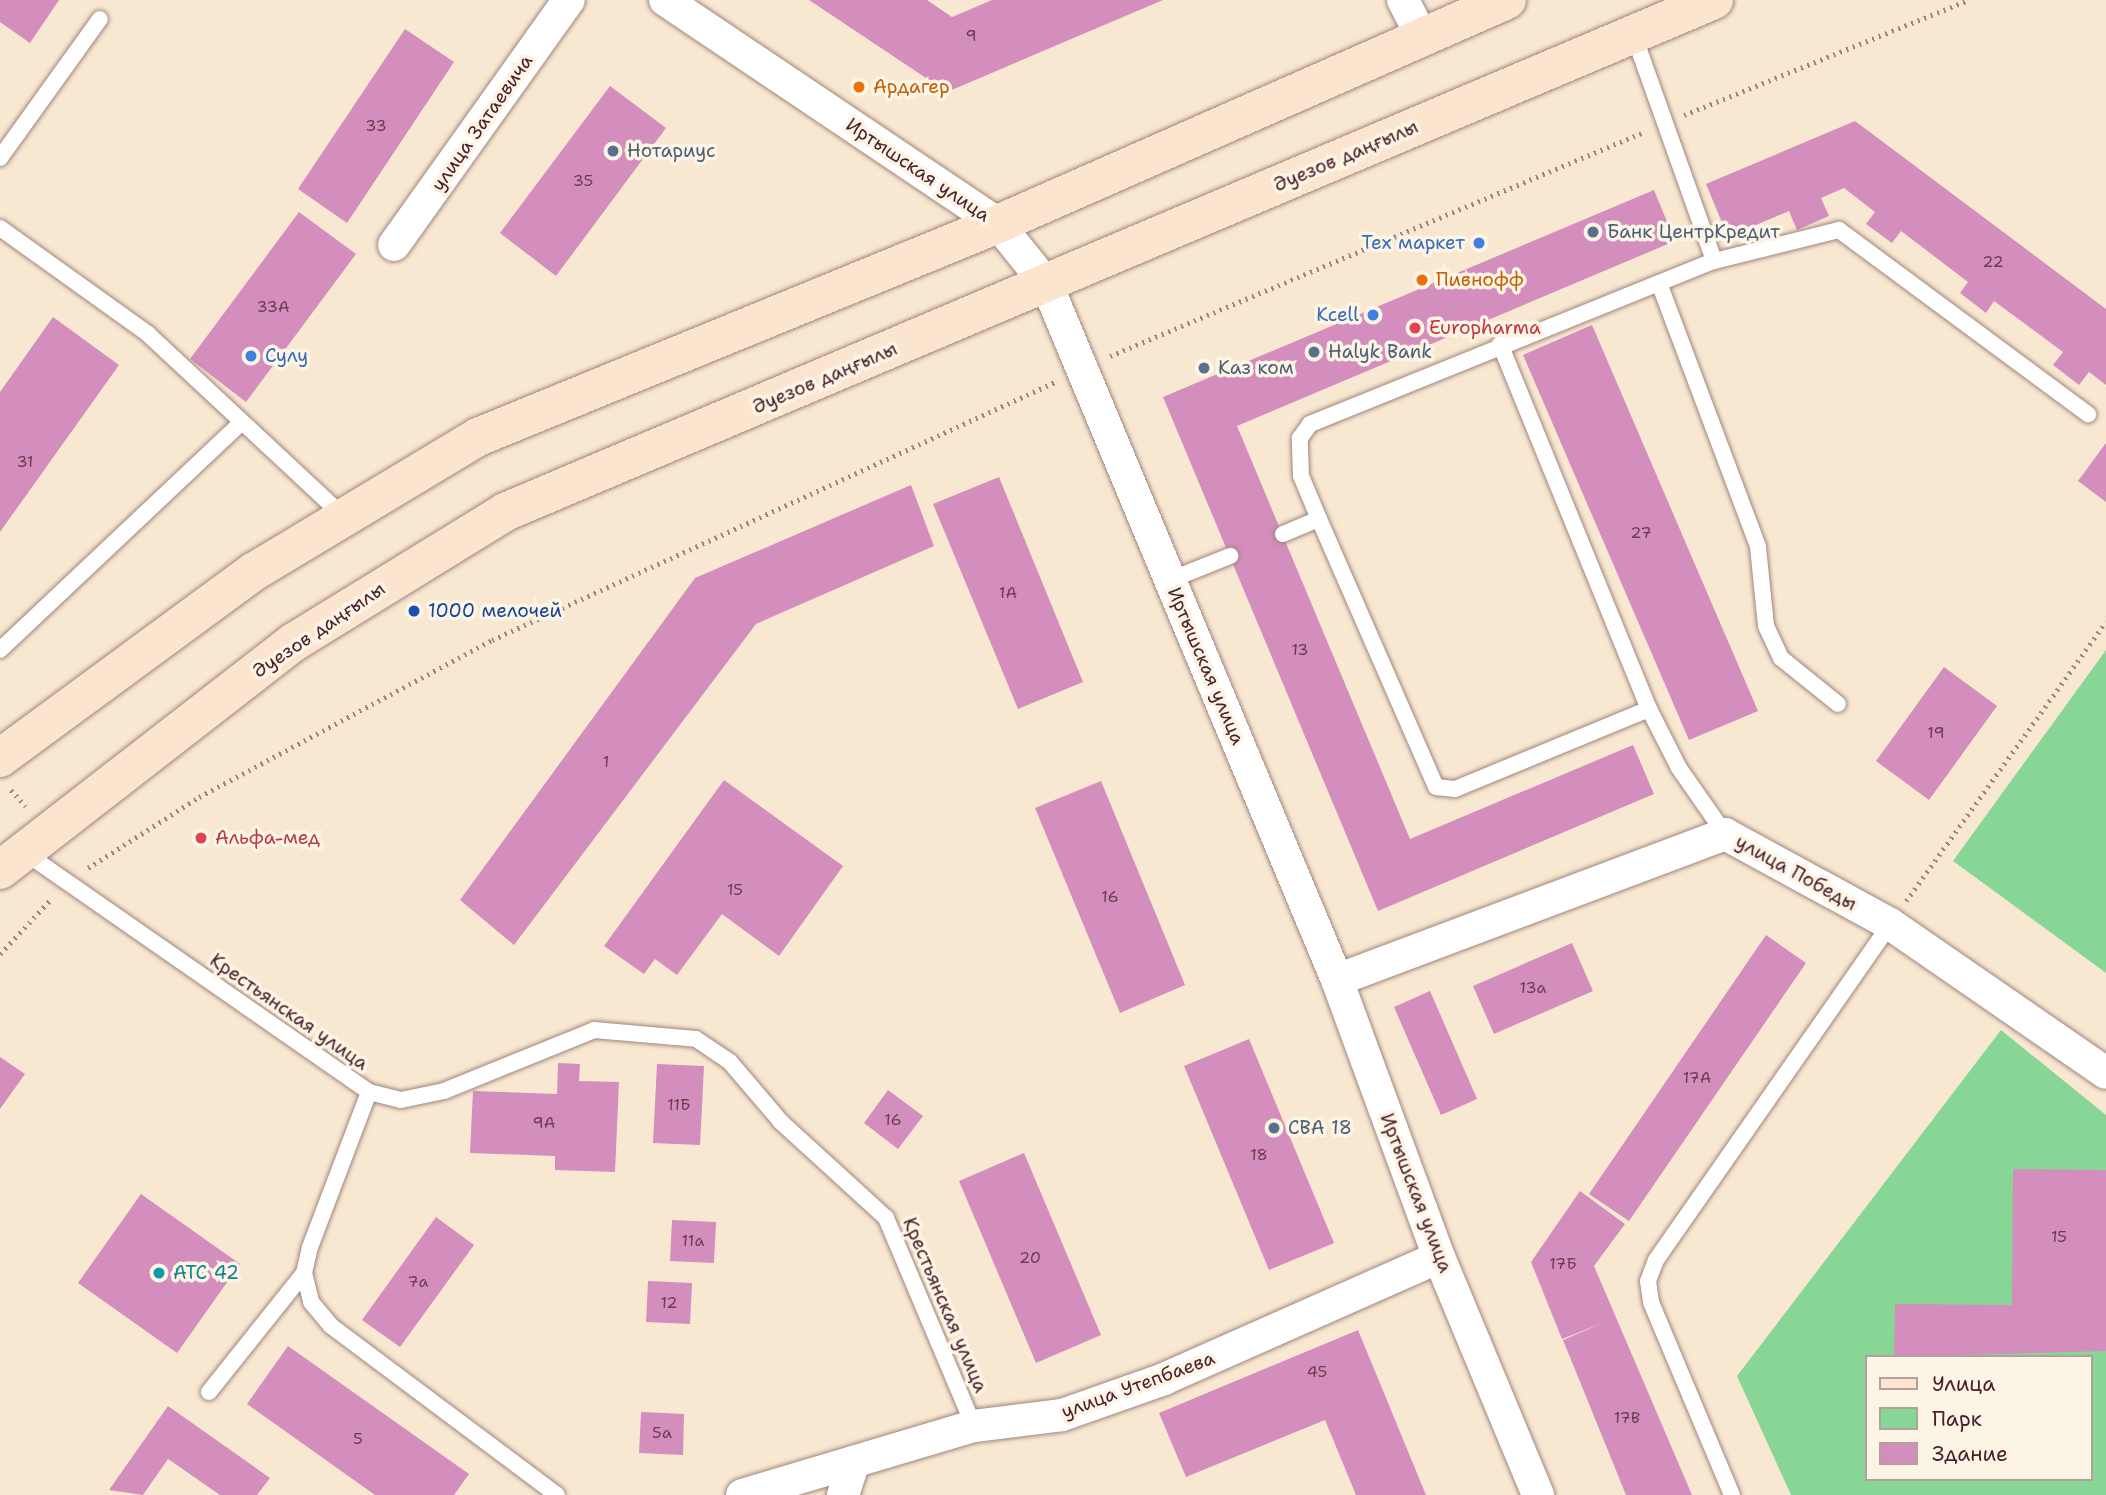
<!DOCTYPE html>
<html>
<head>
<meta charset="utf-8">
<style>
  body { margin:0 }
  #map { position:relative; width:2106px; height:1495px; overflow:hidden; background:#f8e8d1; font-family:"Shantell Sans",sans-serif }
  div>[style] { position:absolute }
  .green>* { inset:0; background:#88d695 }
  .building>* { inset:0; background:#d38ebd }
  .path>* { height:4.5px; margin-top:-2.25px; transform-origin:0; background:repeating-linear-gradient(90deg,#a1847e 0 2px,transparent 0 7px) }
  .roads { filter:drop-shadow(0 0 2px #a1847e) drop-shadow(0 0 2px #a1847e) }
  .service>* { height:16px; margin:-8px; padding:0 8px; transform-origin:8px; border-radius:8px; background:#fff }
  .minor>* { height:32px; margin:-16px; padding:0 16px; transform-origin:16px; border-radius:16px; background:#fff }
  .secondary>* { height:38px; margin:-19px; padding:0 19px; transform-origin:19px; border-radius:19px; background:#fbe5cf }
  .dots>* { width:19px; height:19px; translate:-50% -50%; box-sizing:border-box; border:4px solid #fcf5e5; border-radius:50% }
  span { translate:-50% -50%; white-space:nowrap; text-align:center; line-height:1.15; -webkit-text-stroke:7px #fcf5e5; paint-order:stroke }
  .number-label { font-size:16px; color:#6c3b50 }
  .number-label span { -webkit-text-stroke-width:0 }
  .food-label { font-size:19px; color:#c56008 }
  .left { translate:0 -50%; text-align:left }
  .street-label { font-size:19px; color:#4a1f2b }
  .service-label { font-size:19px; color:#4e5e75 }
  .shop-label { font-size:19px; color:#366cbe }
  .right { translate:-100% -50%; text-align:right }
  .health-label { font-size:19px; color:#be3a42 }
  .transit-label { font-size:19px; color:#164399 }
  .culture-label { font-size:19px; color:#0d838f }
  .legend { position:absolute; left:1865px; top:1355px; width:228px; height:126px; box-sizing:border-box; background:#fcf5e5; border:2px solid #b59f9b; margin:0; padding:9px 12px; list-style:none; font-size:21px; color:#4a1f2b }
  .legend li { display:flex; align-items:center; gap:14px; height:35px }
  .legend b { width:35px; border:2px solid #b59f9b }
</style>
</head>
<body>
<div id="map">
  <div class="green">
    <i style="clip-path:polygon(2106px 650px,2106px 973px,1953px 861px)"></i>
    <i style="clip-path:polygon(evenodd,2001px 1030px,2106px 1115px,2106px 1495px,1791px 1495px,1737px 1376px,2001px 1030px,1866px 1357px,2090px 1357px,2090px 1479px,1866px 1479px,1866px 1357px)"></i>
  </div>
  <div class="building">
    <i style="clip-path:polygon(0 0,59px 0,30px 43px,0 22px)"></i>
    <i style="clip-path:polygon(809px 0,927px 0,952px 17px,992px 0,1163px 0,947px 92px)"></i>
    <i style="clip-path:polygon(405px 29px,454px 62px,347px 223px,298px 189px)"></i>
    <i style="clip-path:polygon(610px 86px,666px 128px,556px 276px,500px 233px)"></i>
    <i style="clip-path:polygon(1855px 121px,2106px 309px,2106px 385px,2089px 372px,2079px 385px,2053px 365px,2063px 352px,1994px 301px,1986px 313px,1960px 293px,1968px 282px,1901px 231px,1892px 243px,1866px 224px,1875px 212px,1844px 188px,1821px 198px,1829px 216px,1797px 230px,1789px 211px,1728px 237px,1706px 184px)"></i>
    <i style="clip-path:polygon(1654px 190px,1675px 241px,1237px 426px,1410px 839px,1633px 745px,1654px 794px,1378px 911px,1163px 397px)"></i>
    <i style="clip-path:polygon(299px 212px,356px 254px,246px 402px,190px 359px)"></i>
    <i style="clip-path:polygon(53px 317px,119px 365px,0 532px,0 392px)"></i>
    <i style="clip-path:polygon(1592px 325px,1758px 711px,1689px 740px,1523px 355px)"></i>
    <i style="clip-path:polygon(2106px 443px,2106px 502px,2078px 481px)"></i>
    <i style="clip-path:polygon(999px 477px,1083px 682px,1018px 709px,933px 504px)"></i>
    <i style="clip-path:polygon(911px 485px,934px 546px,756px 624px,514px 945px,460px 900px,695px 578px)"></i>
    <i style="clip-path:polygon(1944px 667px,1997px 706px,1929px 800px,1876px 761px)"></i>
    <i style="clip-path:polygon(724px 780px,843px 866px,779px 956px,722px 914px,677px 975px,655px 959px,644px 974px,604px 946px)"></i>
    <i style="clip-path:polygon(1101px 781px,1185px 985px,1120px 1013px,1035px 808px)"></i>
    <i style="clip-path:polygon(1766px 935px,1806px 963px,1629px 1221px,1589px 1194px)"></i>
    <i style="clip-path:polygon(1572px 943px,1593px 991px,1494px 1034px,1473px 986px)"></i>
    <i style="clip-path:polygon(1430px 991px,1477px 1099px,1441px 1115px,1394px 1007px)"></i>
    <i style="clip-path:polygon(1249px 1039px,1334px 1243px,1269px 1270px,1184px 1066px)"></i>
    <i style="clip-path:polygon(0 1057px,25px 1074px,0 1109px)"></i>
    <i style="clip-path:polygon(558px 1063px,580px 1064px,579px 1081px,619px 1082px,615px 1172px,555px 1170px,555px 1156px,470px 1153px,473px 1091px,557px 1094px)"></i>
    <i style="clip-path:polygon(657px 1064px,704px 1066px,700px 1145px,653px 1143px)"></i>
    <i style="clip-path:polygon(888px 1090px,923px 1116px,898px 1149px,864px 1123px)"></i>
    <i style="clip-path:polygon(1024px 1153px,1101px 1335px,1036px 1363px,959px 1181px)"></i>
    <i style="clip-path:polygon(2013px 1169px,2106px 1170px,2106px 1351px,1894px 1357px,1895px 1304px,2012px 1305px)"></i>
    <i style="clip-path:polygon(1580px 1191px,1625px 1224px,1594px 1266px,1692px 1495px,1626px 1495px,1563px 1340px,1605px 1322px,1562px 1339px,1531px 1262px)"></i>
    <i style="clip-path:polygon(141px 1194px,240px 1264px,177px 1353px,78px 1283px)"></i>
    <i style="clip-path:polygon(436px 1217px,474px 1245px,400px 1347px,362px 1320px)"></i>
    <i style="clip-path:polygon(672px 1220px,716px 1222px,714px 1263px,670px 1261px)"></i>
    <i style="clip-path:polygon(648px 1281px,692px 1283px,690px 1324px,646px 1322px)"></i>
    <i style="clip-path:polygon(1358px 1330px,1426px 1495px,1356px 1495px,1325px 1420px,1186px 1477px,1159px 1413px)"></i>
    <i style="clip-path:polygon(288px 1346px,469px 1474px,454px 1495px,375px 1495px,247px 1404px)"></i>
    <i style="clip-path:polygon(168px 1406px,270px 1478px,257px 1495px,220px 1495px,168px 1459px,143px 1495px,109px 1490px)"></i>
    <i style="clip-path:polygon(641px 1412px,684px 1414px,683px 1455px,639px 1453px)"></i>
  </div>
  <div class="path">
    <i style="left:1684px;top:115px;width:307px;rotate:-22deg"></i>
    <i style="left:1110px;top:356px;width:579px;rotate:-22.76deg"></i>
    <i style="left:11px;top:790px;width:22px;rotate:47deg"></i>
    <i style="left:88px;top:868px;width:132px;rotate:-32.6deg"></i>
    <i style="left:199px;top:797px;width:332px;rotate:-28.2deg"></i>
    <i style="left:492px;top:640px;width:619px;rotate:-24.62deg"></i>
    <i style="left:1906px;top:901px;width:343px;rotate:-54.4deg"></i>
    <i style="left:0;top:954px;width:76px;rotate:-47.1deg"></i>
  </div>
  <div class="roads">
    <div class="service">
      <i style="left:1633px;top:33px;width:242px;rotate:70.4deg"></i>
      <i style="left:0;top:158px;width:171px;rotate:-54.3deg"></i>
      <i style="left:0;top:228px;width:182px;rotate:35.6deg"></i>
      <i style="left:148px;top:334px;width:268px;rotate:43deg"></i>
      <i style="left:1659px;top:283px;width:282px;rotate:69.4deg"></i>
      <i style="left:1758px;top:547px;width:79px;rotate:84.2deg"></i>
      <i style="left:1766px;top:626px;width:35px;rotate:65deg"></i>
      <i style="left:1781px;top:658px;width:73px;rotate:38.9deg"></i>
      <i style="left:1500px;top:344px;width:394px;rotate:67.8deg"></i>
      <i style="left:1649px;top:709px;width:66px;rotate:63deg"></i>
      <i style="left:1679px;top:768px;width:80px;rotate:55.1deg"></i>
      <i style="left:1319px;top:519px;width:292px;rotate:66.4deg"></i>
      <i style="left:1436px;top:787px;width:19px;rotate:6deg"></i>
      <i style="left:1455px;top:789px;width:210px;rotate:-22.4deg"></i>
      <i style="left:1283px;top:534px;width:39px;rotate:-23deg"></i>
      <i style="left:1319px;top:519px;width:47px;rotate:-112.7deg"></i>
      <i style="left:1301px;top:476px;width:38px;rotate:-92deg"></i>
      <i style="left:1300px;top:438px;width:17px;rotate:-54deg"></i>
      <i style="left:1310px;top:424px;width:436px;rotate:-22deg"></i>
      <i style="left:1714px;top:261px;width:129px;rotate:-13.9deg"></i>
      <i style="left:1839px;top:230px;width:310px;rotate:36.5deg"></i>
      <i style="left:1170px;top:580px;width:65px;rotate:-21.8deg"></i>
      <i style="left:0;top:650px;width:328px;rotate:-43.3deg"></i>
      <i style="left:24px;top:852px;width:420px;rotate:34.8deg"></i>
      <i style="left:369px;top:1092px;width:33px;rotate:14deg"></i>
      <i style="left:401px;top:1100px;width:44px;rotate:-11.8deg"></i>
      <i style="left:444px;top:1091px;width:162px;rotate:-22.1deg"></i>
      <i style="left:594px;top:1030px;width:102px;rotate:5deg"></i>
      <i style="left:696px;top:1039px;width:41px;rotate:34.1deg"></i>
      <i style="left:730px;top:1062px;width:79px;rotate:49.6deg"></i>
      <i style="left:781px;top:1122px;width:142px;rotate:42.4deg"></i>
      <i style="left:886px;top:1218px;width:226px;rotate:67.1deg"></i>
      <i style="left:369px;top:1092px;width:166px;rotate:110.8deg"></i>
      <i style="left:310px;top:1247px;width:27px;rotate:103deg"></i>
      <i style="left:304px;top:1273px;width:30px;rotate:76deg"></i>
      <i style="left:311px;top:1302px;width:31px;rotate:50deg"></i>
      <i style="left:331px;top:1326px;width:282px;rotate:36.8deg"></i>
      <i style="left:209px;top:1392px;width:152px;rotate:-51.4deg"></i>
      <i style="left:1732px;top:1495px;width:209px;rotate:-112.8deg"></i>
      <i style="left:1651px;top:1302px;width:21px;rotate:-98deg"></i>
      <i style="left:1648px;top:1281px;width:22px;rotate:-69deg"></i>
      <i style="left:1656px;top:1260px;width:409px;rotate:-55.1deg"></i>
    </div>
    <div class="minor">
      <i style="left:665px;top:0;width:401px;rotate:33.9deg"></i>
      <i style="left:998px;top:224px;width:78px;rotate:51.2deg"></i>
      <i style="left:1047px;top:285px;width:753px;rotate:67.35deg"></i>
      <i style="left:1337px;top:980px;width:295px;rotate:69.8deg"></i>
      <i style="left:1439px;top:1257px;width:258px;rotate:67.4deg"></i>
      <i style="left:1403px;top:0;width:37px;rotate:63deg"></i>
      <i style="left:394px;top:245px;width:301px;rotate:-54.5deg"></i>
      <i style="left:1337px;top:980px;width:415px;rotate:-20.6deg"></i>
      <i style="left:1725px;top:834px;width:188px;rotate:28.6deg"></i>
      <i style="left:1890px;top:924px;width:262px;rotate:34.6deg"></i>
      <i style="left:742px;top:1495px;width:242px;rotate:-16.6deg"></i>
      <i style="left:974px;top:1426px;width:89px;rotate:-7.1deg"></i>
      <i style="left:1062px;top:1415px;width:108px;rotate:-19.4deg"></i>
      <i style="left:1164px;top:1379px;width:301px;rotate:-23.9deg"></i>
      <i style="left:843px;top:1495px;width:35px;rotate:-72deg"></i>
    </div>
    <div class="secondary">
      <i style="left:0;top:758px;width:316px;rotate:-36.3deg"></i>
      <i style="left:255px;top:571px;width:260px;rotate:-31deg"></i>
      <i style="left:478px;top:437px;width:562px;rotate:-22.27deg"></i>
      <i style="left:998px;top:224px;width:556px;rotate:-23.75deg"></i>
      <i style="left:0;top:870px;width:372px;rotate:-37.8deg"></i>
      <i style="left:294px;top:642px;width:248px;rotate:-31.6deg"></i>
      <i style="left:505px;top:512px;width:1313px;rotate:-22.95deg"></i>
    </div>
  </div>
  <div class="dots">
    <i style="left:859px;top:87px;background:#e8710a"></i>
    <i style="left:613px;top:151px;background:#5c6f8a"></i>
    <i style="left:1593px;top:232px;background:#5c6f8a"></i>
    <i style="left:1479px;top:243px;background:#3f7fe0"></i>
    <i style="left:1422px;top:280px;background:#e8710a"></i>
    <i style="left:1373px;top:315px;background:#3f7fe0"></i>
    <i style="left:1415px;top:328px;background:#e0444e"></i>
    <i style="left:1314px;top:352px;background:#5c6f8a"></i>
    <i style="left:251px;top:356px;background:#3f7fe0"></i>
    <i style="left:1204px;top:368px;background:#5c6f8a"></i>
    <i style="left:414px;top:611px;background:#1a4fb4"></i>
    <i style="left:201px;top:838px;background:#e0444e"></i>
    <i style="left:1274px;top:1128px;background:#5c6f8a"></i>
    <i style="left:159px;top:1273px;background:#0f9aa8"></i>
  </div>
  <div class="number-label">
    <span style="left:971px;top:36px">9</span>
    <span style="left:376px;top:126px">33</span>
    <span style="left:583px;top:181px">35</span>
    <span style="left:1993px;top:262px">22</span>
    <span style="left:273px;top:307px">33А</span>
    <span style="left:25px;top:462px">31</span>
    <span style="left:1641px;top:533px">27</span>
    <span style="left:1008px;top:593px">1А</span>
    <span style="left:1300px;top:650px">13</span>
    <span style="left:1936px;top:733px">19</span>
    <span style="left:606px;top:762px">1</span>
    <span style="left:735px;top:890px">15</span>
    <span style="left:1110px;top:897px">16</span>
    <span style="left:1533px;top:988px">13а</span>
    <span style="left:1697px;top:1078px">17А</span>
    <span style="left:679px;top:1105px">11Б</span>
    <span style="left:893px;top:1120px">16</span>
    <span style="left:544px;top:1123px">9А</span>
    <span style="left:1259px;top:1155px">18</span>
    <span style="left:2059px;top:1237px">15</span>
    <span style="left:693px;top:1241px">11а</span>
    <span style="left:1030px;top:1258px">20</span>
    <span style="left:1563px;top:1264px">17Б</span>
    <span style="left:418px;top:1282px">7а</span>
    <span style="left:669px;top:1303px">12</span>
    <span style="left:1317px;top:1372px">45</span>
    <span style="left:1627px;top:1418px">17В</span>
    <span style="left:662px;top:1433px">5а</span>
    <span style="left:358px;top:1439px">5</span>
  </div>
  <div class="food-label">
    <span class="left" style="left:873px;top:87px">Ардагер</span>
    <span class="left" style="left:1436px;top:280px">Пивнофф</span>
  </div>
  <div class="street-label">
    <span style="left:482px;top:123px;rotate:-55deg">улица Затаевича</span>
    <span style="left:1346px;top:156px;rotate:-23deg">Әуезов даңғылы</span>
    <span style="left:918px;top:170px;rotate:34deg">Иртышская улица</span>
    <span style="left:825px;top:378px;rotate:-23deg">Әуезов даңғылы</span>
    <span style="left:319px;top:630px;rotate:-34deg">Әуезов даңғылы</span>
    <span style="left:1206px;top:666px;rotate:67deg">Иртышская улица</span>
    <span style="left:1796px;top:873px;rotate:29deg">улица Победы</span>
    <span style="left:289px;top:1012px;rotate:35deg">Крестьянская улица</span>
    <span style="left:1416px;top:1193px;rotate:69deg">Иртышская улица</span>
    <span style="left:945px;top:1305px;rotate:67deg">Крестьянская улица</span>
    <span style="left:1138px;top:1385px;rotate:-20deg">улица Утепбаева</span>
  </div>
  <div class="service-label">
    <span class="left" style="left:627px;top:151px">Нотариус</span>
    <span class="left" style="left:1607px;top:232px">Банк ЦентрКредит</span>
    <span class="left" style="left:1328px;top:352px">Halyk Bank</span>
    <span class="left" style="left:1218px;top:368px">Каз ком</span>
    <span class="left" style="left:1288px;top:1128px">СВА 18</span>
  </div>
  <div class="shop-label">
    <span class="right" style="left:1465px;top:243px">Тех маркет</span>
    <span class="right" style="left:1359px;top:315px">Kcell</span>
    <span class="left" style="left:265px;top:356px">Сулу</span>
  </div>
  <div class="health-label">
    <span class="left" style="left:1429px;top:328px">Europharma</span>
    <span class="left" style="left:215px;top:838px">Альфа-мед</span>
  </div>
  <div class="transit-label">
    <span class="left" style="left:428px;top:611px">1000 мелочей</span>
  </div>
  <div class="culture-label">
    <span class="left" style="left:173px;top:1273px">АТС 42</span>
  </div>
  <ul class="legend">
  <li><b style="height:9px;background:#fbe5cf"></b>Улица</li>
  <li><b style="height:19px;background:#88d695"></b>Парк</li>
  <li><b style="height:19px;background:#d38ebd"></b>Здание</li>
  </ul>
</div>
</body>
</html>
